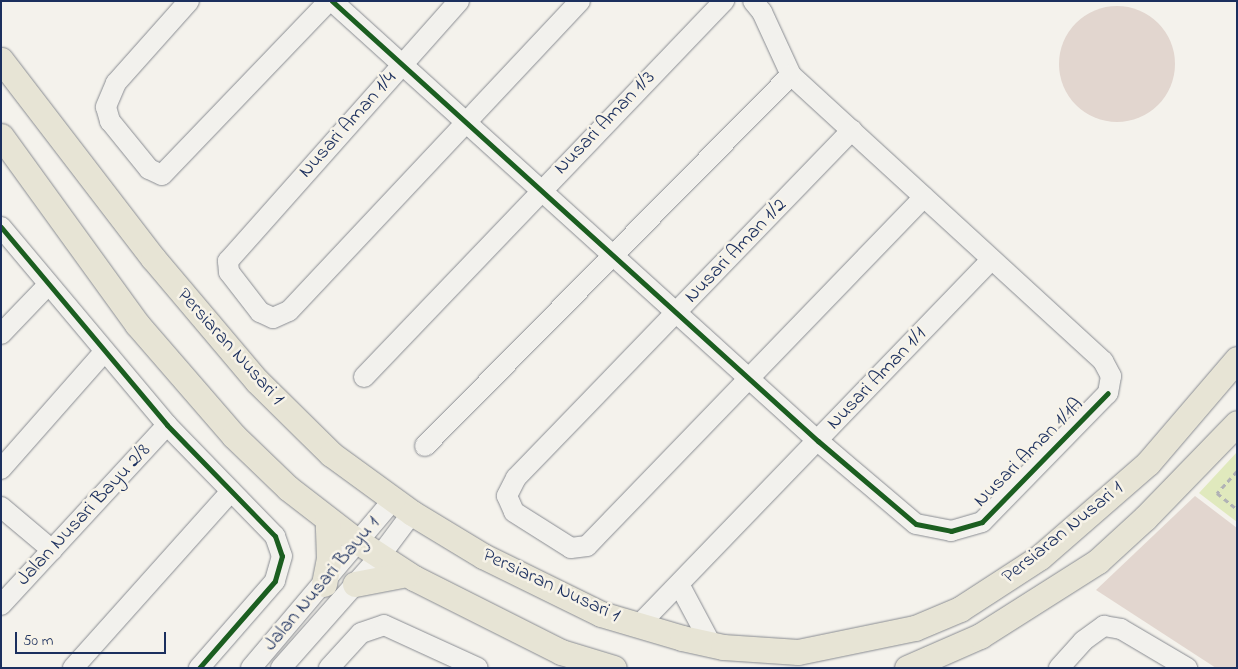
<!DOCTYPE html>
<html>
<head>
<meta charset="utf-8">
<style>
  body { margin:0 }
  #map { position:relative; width:1238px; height:669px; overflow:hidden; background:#f4f2ec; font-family:"Indie Flower",sans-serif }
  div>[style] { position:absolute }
  .green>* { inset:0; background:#e0e9bd }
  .building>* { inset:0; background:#e2d6cf }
  .round { border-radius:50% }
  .path>* { height:3px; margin-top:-1.5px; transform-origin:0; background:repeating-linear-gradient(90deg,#b1b2b5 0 5px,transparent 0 9px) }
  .roads { filter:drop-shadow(0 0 1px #898c92) drop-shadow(0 0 1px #898c92) }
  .minor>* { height:20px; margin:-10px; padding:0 10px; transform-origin:10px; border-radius:10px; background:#f2f1ed }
  .major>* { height:25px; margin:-12.5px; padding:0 12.5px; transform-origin:12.5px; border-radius:12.5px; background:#e7e4d5 }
  .cycleway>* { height:5px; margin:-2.5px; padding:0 2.5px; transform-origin:2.5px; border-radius:2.5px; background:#1b5e20 }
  span { translate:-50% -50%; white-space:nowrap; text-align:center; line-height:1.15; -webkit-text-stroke:5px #f7f3e8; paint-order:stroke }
  .street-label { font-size:20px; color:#1b2f5e }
  .frame { position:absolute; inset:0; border:2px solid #1b2f5e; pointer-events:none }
  .scale { position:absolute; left:15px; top:632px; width:151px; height:22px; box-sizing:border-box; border:2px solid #1b2f5e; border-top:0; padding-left:6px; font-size:15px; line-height:18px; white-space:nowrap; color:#1b2f5e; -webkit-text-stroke:4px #f7f3e8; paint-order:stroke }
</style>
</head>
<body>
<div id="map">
  <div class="green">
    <i style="clip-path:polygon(1237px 452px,1237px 522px,1199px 493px)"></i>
  </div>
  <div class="building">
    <i class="round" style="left:1059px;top:6px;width:116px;height:116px"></i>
    <i style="clip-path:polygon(1195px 496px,1237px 528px,1237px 668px,1216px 668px,1096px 590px)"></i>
  </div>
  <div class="path">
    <i style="left:1237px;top:471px;width:30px;rotate:132deg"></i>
    <i style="left:1217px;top:493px;width:26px;rotate:39deg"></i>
  </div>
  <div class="roads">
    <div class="minor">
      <i style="left:189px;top:1px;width:110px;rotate:131.7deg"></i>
      <i style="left:116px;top:83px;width:26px;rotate:113deg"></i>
      <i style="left:106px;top:107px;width:15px;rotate:74deg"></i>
      <i style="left:110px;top:121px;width:62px;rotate:50.9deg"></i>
      <i style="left:149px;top:169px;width:14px;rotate:25deg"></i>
      <i style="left:162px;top:175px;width:241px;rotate:-46.2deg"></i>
      <i style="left:332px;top:1px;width:656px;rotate:42.16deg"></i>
      <i style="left:818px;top:441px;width:128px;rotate:40.3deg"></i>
      <i style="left:916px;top:524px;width:36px;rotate:11deg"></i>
      <i style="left:951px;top:531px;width:32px;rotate:-16deg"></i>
      <i style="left:982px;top:522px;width:180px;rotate:-45.7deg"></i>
      <i style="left:1108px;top:393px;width:17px;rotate:-80deg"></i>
      <i style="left:1111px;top:376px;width:17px;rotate:-118deg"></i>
      <i style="left:1103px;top:361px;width:423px;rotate:-137.5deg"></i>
      <i style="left:791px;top:75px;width:69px;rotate:-114.7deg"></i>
      <i style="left:762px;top:12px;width:14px;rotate:-129deg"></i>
      <i style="left:459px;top:1px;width:348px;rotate:131.6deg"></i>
      <i style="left:228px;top:261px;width:11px;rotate:85deg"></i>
      <i style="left:229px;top:272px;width:51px;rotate:52.2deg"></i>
      <i style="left:260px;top:312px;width:14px;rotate:25deg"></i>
      <i style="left:273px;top:318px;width:17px;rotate:-24deg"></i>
      <i style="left:289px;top:311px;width:425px;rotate:-46.8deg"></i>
      <i style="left:852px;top:130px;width:484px;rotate:134deg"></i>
      <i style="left:516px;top:478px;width:20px;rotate:117deg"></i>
      <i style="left:507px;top:496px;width:17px;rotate:66deg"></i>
      <i style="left:514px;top:512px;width:67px;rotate:32.3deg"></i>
      <i style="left:571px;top:548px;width:16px;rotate:-7deg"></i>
      <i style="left:587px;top:546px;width:485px;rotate:-46deg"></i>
      <i style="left:1px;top:227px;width:258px;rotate:50deg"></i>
      <i style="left:167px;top:425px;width:155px;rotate:45.8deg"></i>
      <i style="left:275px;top:536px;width:21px;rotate:71deg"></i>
      <i style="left:282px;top:556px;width:26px;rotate:106deg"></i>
      <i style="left:275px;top:581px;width:116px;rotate:131.1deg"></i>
      <i style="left:1px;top:334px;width:66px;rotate:-46.2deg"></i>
      <i style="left:364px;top:377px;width:521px;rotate:-46.25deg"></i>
      <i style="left:425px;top:446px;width:521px;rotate:-45.39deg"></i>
      <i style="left:1px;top:469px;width:156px;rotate:-48.6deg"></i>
      <i style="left:1px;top:507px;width:67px;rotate:40.1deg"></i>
      <i style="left:680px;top:586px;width:66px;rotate:61.9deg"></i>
      <i style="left:1px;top:605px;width:245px;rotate:-47.3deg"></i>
      <i style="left:639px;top:625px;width:508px;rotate:-46.04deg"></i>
      <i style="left:73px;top:668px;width:237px;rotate:-48.2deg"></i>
      <i style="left:251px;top:668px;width:220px;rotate:-49.8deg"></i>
      <i style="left:281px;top:668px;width:149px;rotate:-48.5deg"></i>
      <i style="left:380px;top:556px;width:54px;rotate:-53.3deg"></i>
      <i style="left:329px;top:668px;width:47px;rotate:-47.6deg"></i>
      <i style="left:361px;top:633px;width:24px;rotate:-19deg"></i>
      <i style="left:384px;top:625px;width:103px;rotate:24.6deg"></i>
      <i style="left:1059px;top:668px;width:36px;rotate:-48deg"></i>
      <i style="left:1083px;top:641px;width:26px;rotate:-36deg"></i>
      <i style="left:1104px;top:626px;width:17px;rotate:10deg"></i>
      <i style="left:1121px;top:629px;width:77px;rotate:30.6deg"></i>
    </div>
    <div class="major">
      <i style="left:1px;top:60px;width:250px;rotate:52.5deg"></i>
      <i style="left:153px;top:258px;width:161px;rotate:49.8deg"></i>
      <i style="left:257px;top:381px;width:104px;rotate:44.6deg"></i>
      <i style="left:331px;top:454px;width:100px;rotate:36.1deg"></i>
      <i style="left:412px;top:513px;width:83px;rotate:31.2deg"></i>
      <i style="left:483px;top:556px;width:131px;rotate:26.2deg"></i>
      <i style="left:601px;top:614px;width:84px;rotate:16.5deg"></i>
      <i style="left:682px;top:638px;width:42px;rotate:12.4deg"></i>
      <i style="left:723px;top:647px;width:75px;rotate:3.8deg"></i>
      <i style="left:798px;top:652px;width:119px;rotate:-11.6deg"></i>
      <i style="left:915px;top:628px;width:49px;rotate:-22.9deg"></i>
      <i style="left:960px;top:609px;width:95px;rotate:-33deg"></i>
      <i style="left:1040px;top:557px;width:143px;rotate:-41deg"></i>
      <i style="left:1148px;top:463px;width:137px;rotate:-49.4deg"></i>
      <i style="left:1px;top:136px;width:232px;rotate:54.1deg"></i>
      <i style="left:137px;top:324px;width:148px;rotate:49.1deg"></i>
      <i style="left:234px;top:436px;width:75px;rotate:43.9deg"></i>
      <i style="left:288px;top:488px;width:83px;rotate:37.7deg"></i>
      <i style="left:354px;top:539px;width:72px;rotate:33deg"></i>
      <i style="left:414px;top:578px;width:165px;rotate:26.7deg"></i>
      <i style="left:561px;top:652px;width:55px;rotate:16.8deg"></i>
      <i style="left:324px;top:584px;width:26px;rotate:-79deg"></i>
      <i style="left:329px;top:558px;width:38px;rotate:-92deg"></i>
      <i style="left:355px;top:584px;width:53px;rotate:-10.9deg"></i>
      <i style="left:907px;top:668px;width:80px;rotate:-23.7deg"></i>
      <i style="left:980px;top:636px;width:140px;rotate:-32.4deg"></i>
      <i style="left:1098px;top:561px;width:64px;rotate:-42.5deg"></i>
      <i style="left:1145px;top:518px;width:132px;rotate:-45.9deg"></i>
    </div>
  </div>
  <div class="cycleway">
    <i style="left:332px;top:1px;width:656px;rotate:42.16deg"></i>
    <i style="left:818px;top:441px;width:128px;rotate:40.3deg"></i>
    <i style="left:916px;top:524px;width:36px;rotate:11deg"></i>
    <i style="left:951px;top:531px;width:32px;rotate:-16deg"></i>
    <i style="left:982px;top:522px;width:180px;rotate:-45.7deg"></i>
    <i style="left:1px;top:227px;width:258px;rotate:50deg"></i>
    <i style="left:167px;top:425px;width:155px;rotate:45.8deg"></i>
    <i style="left:275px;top:536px;width:21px;rotate:71deg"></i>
    <i style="left:282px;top:556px;width:26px;rotate:106deg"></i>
    <i style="left:275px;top:581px;width:116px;rotate:131.1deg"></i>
  </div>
  <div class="street-label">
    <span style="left:605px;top:123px;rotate:-46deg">Nusari Aman 1/3</span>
    <span style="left:348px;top:125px;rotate:-48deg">Nusari Aman 1/4</span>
    <span style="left:736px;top:251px;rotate:-46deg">Nusari Aman 1/2</span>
    <span style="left:230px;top:347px;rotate:48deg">Persiaran Nusari 1</span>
    <span style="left:877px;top:379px;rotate:-46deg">Nusari Aman 1/1</span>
    <span style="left:1029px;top:453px;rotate:-45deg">Nusari Aman 1/1A</span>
    <span style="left:84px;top:515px;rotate:-47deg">Jalan Nusari Bayu 2/8</span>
    <span style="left:1063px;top:533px;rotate:-39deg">Persiaran Nusari 1</span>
    <span style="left:322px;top:584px;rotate:-50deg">Jalan Nusari Bayu 1</span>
    <span style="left:551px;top:586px;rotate:25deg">Persiaran Nusari 1</span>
  </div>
  <div class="frame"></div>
  <div class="scale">50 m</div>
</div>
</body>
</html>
